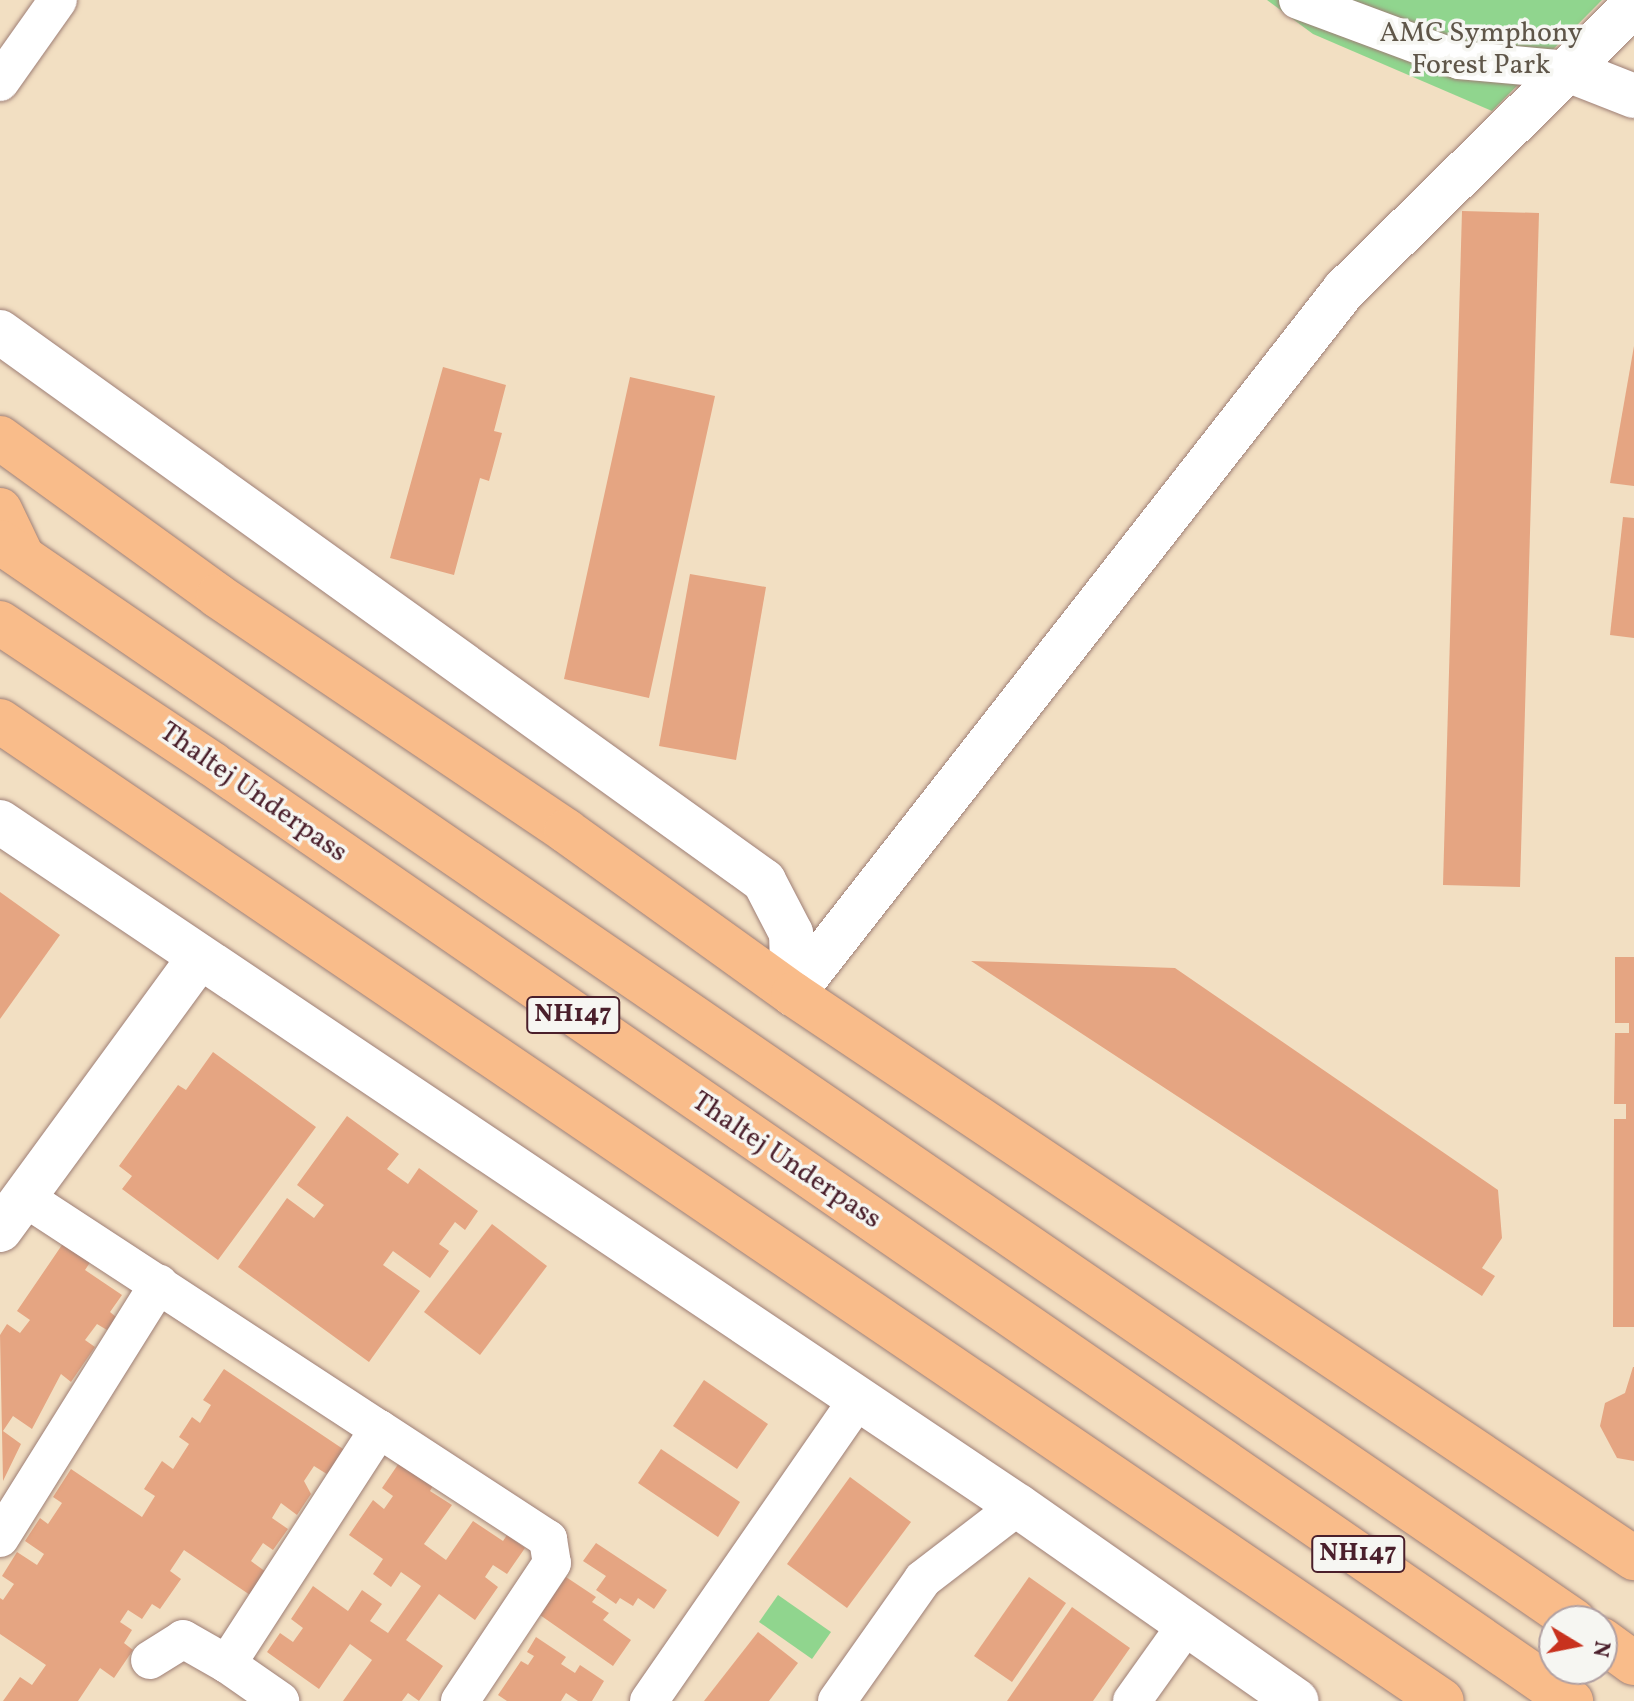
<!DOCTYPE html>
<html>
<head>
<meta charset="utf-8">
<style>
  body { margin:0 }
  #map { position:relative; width:1634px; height:1701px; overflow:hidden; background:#f2dfc2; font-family:Vollkorn,serif }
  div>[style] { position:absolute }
  .green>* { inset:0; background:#90d58e }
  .building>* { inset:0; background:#e5a582 }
  .roads { filter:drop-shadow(0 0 2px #9e7f76) drop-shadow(0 0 2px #9e7f76) }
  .minor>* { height:38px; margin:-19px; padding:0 19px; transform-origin:19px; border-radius:19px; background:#fff }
  .tertiary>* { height:44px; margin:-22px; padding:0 22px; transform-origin:22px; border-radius:22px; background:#fff }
  .primary>* { height:44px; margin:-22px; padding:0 22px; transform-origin:22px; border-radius:22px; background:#f9bc8a }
  .trunk>* { height:44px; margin:-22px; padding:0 22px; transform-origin:22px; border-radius:22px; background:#f9bc8a }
  span { translate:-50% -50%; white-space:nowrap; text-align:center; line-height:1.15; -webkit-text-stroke:7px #f6f6f2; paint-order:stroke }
  .shield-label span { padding:2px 6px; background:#f6f6f2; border:2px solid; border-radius:6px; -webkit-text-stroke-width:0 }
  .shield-label { font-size:26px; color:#4a1f2b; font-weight:700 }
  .park-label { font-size:28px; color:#5f5649 }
  .street-label { font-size:28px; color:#4a1f2b }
  .north { position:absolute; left:1538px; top:1605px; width:80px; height:80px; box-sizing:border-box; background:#f6f6f2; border:2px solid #b1a0a2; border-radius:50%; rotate:100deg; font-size:22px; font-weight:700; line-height:32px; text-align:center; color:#4a1f2b }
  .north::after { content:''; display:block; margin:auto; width:28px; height:36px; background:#c8321e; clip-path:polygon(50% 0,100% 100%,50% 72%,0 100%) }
</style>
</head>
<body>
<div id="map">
  <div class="green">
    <i style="clip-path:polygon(1267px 0,1602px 0,1492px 111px,1313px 34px)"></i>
    <i style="clip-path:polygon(778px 1595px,831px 1632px,812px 1659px,759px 1622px)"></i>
  </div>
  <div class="building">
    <i style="clip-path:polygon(1462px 211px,1539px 213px,1520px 887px,1443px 885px)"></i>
    <i style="clip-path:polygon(1634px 346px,1634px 486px,1610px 483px)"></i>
    <i style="clip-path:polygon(443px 367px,506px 385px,494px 431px,502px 433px,489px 481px,480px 478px,454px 575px,390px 558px)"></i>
    <i style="clip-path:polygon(630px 377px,715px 396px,649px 698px,564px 679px)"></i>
    <i style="clip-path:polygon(1623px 517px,1634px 518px,1634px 638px,1610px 635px)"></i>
    <i style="clip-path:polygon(690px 574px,766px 587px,736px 760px,659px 746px)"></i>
    <i style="clip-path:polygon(0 892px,60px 935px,0 1019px)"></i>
    <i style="clip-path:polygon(1615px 957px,1634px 957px,1634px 1327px,1613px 1327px,1614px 1119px,1626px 1119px,1626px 1104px,1614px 1104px,1615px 1033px,1629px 1033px,1629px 1023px,1615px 1023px)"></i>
    <i style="clip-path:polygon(971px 961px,1175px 968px,1498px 1190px,1502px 1238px,1482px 1268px,1495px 1276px,1482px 1296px)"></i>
    <i style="clip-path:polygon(213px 1052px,316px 1127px,218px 1260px,122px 1189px,132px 1176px,119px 1166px,178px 1085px,186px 1090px)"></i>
    <i style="clip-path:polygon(347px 1116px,399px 1154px,387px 1169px,408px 1184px,419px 1168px,478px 1211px,465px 1230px,455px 1222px,439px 1244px,449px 1251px,430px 1278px,393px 1251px,383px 1265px,420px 1291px,369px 1362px,238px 1267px,287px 1198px,314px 1218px,324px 1205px,297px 1185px)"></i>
    <i style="clip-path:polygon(492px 1224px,547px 1266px,480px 1355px,424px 1312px)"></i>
    <i style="clip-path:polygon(64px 1242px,91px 1261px,85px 1270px,122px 1295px,110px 1312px,116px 1317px,107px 1330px,97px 1324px,85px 1340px,95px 1347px,71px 1382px,61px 1374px,32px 1429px,13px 1416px,3px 1431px,21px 1444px,3px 1481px,0 1335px,7px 1324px,20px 1333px,30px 1320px,17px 1311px)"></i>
    <i style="clip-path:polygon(1633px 1367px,1634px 1367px,1634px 1461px,1617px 1458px,1600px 1426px,1605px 1403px,1625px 1393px)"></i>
    <i style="clip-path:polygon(224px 1369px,346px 1451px,330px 1476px,314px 1466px,304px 1481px,311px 1494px,297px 1515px,281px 1503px,272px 1518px,288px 1529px,273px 1550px,263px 1543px,251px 1561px,266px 1572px,250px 1595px,184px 1550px,170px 1571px,181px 1579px,160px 1609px,152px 1604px,142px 1619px,128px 1610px,120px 1622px,132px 1630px,124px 1643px,133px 1650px,114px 1678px,100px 1668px,78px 1701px,3px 1701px,20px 1677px,32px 1685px,46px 1665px,0 1634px,0 1598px,3px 1600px,14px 1584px,2px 1576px,17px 1552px,37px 1565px,44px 1554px,25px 1541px,40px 1518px,48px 1524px,62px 1503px,53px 1497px,71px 1469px,142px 1517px,155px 1496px,144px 1489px,162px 1461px,173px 1469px,189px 1444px,179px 1437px,192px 1417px,200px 1423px,211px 1405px,203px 1400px)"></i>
    <i style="clip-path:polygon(704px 1380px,768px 1424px,737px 1469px,673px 1426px)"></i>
    <i style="clip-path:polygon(661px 1449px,740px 1502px,718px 1537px,638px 1483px)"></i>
    <i style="clip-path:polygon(401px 1460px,434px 1484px,430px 1491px,452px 1505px,424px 1544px,446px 1560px,473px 1521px,503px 1541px,507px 1535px,525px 1548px,507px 1574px,493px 1565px,485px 1577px,498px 1587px,475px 1620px,439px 1594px,406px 1640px,443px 1666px,419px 1701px,408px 1693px,402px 1701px,343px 1701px,372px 1660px,350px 1644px,319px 1689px,267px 1652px,280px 1633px,293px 1642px,303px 1628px,291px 1619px,313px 1586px,348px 1611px,362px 1590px,382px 1604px,370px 1621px,388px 1633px,421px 1586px,401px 1572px,391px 1587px,373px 1574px,383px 1559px,349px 1535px,373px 1500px,384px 1509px,393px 1496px,382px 1488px)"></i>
    <i style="clip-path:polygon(850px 1477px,911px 1522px,847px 1608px,787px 1564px)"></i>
    <i style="clip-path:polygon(596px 1543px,667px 1590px,654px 1609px,638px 1598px,633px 1606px,620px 1598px,616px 1604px,596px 1590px,606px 1576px,583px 1561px)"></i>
    <i style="clip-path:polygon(566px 1577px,596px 1597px,592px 1602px,609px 1613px,603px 1620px,631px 1640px,613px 1666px,540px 1615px)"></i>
    <i style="clip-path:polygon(1029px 1577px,1066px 1603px,1012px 1682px,974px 1656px)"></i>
    <i style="clip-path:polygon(1072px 1607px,1130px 1648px,1093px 1701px,1007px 1701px)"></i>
    <i style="clip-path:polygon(758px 1632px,798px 1663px,769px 1701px,704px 1701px)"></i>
    <i style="clip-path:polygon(536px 1637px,566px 1657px,561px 1664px,575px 1673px,580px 1665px,604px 1681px,592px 1701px,578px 1701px,566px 1693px,561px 1701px,507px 1701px,498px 1695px,521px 1661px,528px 1665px,534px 1656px,527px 1652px)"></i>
  </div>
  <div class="roads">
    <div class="minor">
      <i style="left:1298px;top:0;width:172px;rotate:20.4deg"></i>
      <i style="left:1459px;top:60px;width:109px;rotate:5.2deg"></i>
      <i style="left:0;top:82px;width:100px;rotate:-54.7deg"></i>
      <i style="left:24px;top:1197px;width:424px;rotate:33.2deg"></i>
      <i style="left:379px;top:1429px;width:280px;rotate:122.9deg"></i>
      <i style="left:227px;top:1664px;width:65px;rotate:34.9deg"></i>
      <i style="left:379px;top:1429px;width:202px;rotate:33.1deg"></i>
      <i style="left:548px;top:1539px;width:24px;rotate:81deg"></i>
      <i style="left:552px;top:1563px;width:166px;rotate:123.7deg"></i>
      <i style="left:0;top:1538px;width:300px;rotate:-58deg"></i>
      <i style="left:150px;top:1660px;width:39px;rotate:-32deg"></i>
      <i style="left:183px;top:1639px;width:51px;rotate:29.6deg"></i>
      <i style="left:649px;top:1701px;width:367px;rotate:-55.3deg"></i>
      <i style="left:837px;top:1701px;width:149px;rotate:-54.8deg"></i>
      <i style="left:923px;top:1579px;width:120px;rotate:-37.5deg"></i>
      <i style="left:1132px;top:1701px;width:95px;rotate:-54.5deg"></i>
    </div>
    <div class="tertiary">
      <i style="left:1568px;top:70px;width:71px;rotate:21.5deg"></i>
      <i style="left:0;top:332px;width:941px;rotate:35.7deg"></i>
      <i style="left:764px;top:881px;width:59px;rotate:62.6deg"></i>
      <i style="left:791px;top:933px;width:61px;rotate:88.1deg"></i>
      <i style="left:0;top:822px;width:1226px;rotate:33.9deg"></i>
      <i style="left:1018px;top:1506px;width:340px;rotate:35deg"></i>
      <i style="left:793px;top:994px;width:894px;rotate:-51.95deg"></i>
      <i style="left:1344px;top:290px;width:407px;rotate:-44.5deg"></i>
      <i style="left:0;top:1230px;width:336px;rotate:-53.8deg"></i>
    </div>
    <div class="primary">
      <i style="left:0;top:438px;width:269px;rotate:35.9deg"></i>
      <i style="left:218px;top:596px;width:420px;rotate:34deg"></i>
      <i style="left:566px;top:831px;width:279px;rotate:35.7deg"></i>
      <i style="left:793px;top:994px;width:1013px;rotate:33.85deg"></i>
      <i style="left:0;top:510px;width:51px;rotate:64.4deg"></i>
      <i style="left:0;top:721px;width:1743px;rotate:34.2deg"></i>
    </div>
    <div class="trunk">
      <i style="left:0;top:542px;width:1908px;rotate:34.43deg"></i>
      <i style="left:0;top:623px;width:255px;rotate:33.6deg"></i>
      <i style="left:212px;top:764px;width:1651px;rotate:34.59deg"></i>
      <i style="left:1602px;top:1640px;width:39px;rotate:36deg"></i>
    </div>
  </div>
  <div class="shield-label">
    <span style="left:573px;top:1015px">NH147</span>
    <span style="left:1358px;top:1554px">NH147</span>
  </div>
  <div class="park-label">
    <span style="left:1481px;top:50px">AMC Symphony<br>Forest Park</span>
  </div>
  <div class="street-label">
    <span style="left:253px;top:793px;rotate:35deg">Thaltej Underpass</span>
    <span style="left:786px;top:1161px;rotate:34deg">Thaltej Underpass</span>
  </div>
  <div class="north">N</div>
</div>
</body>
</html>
